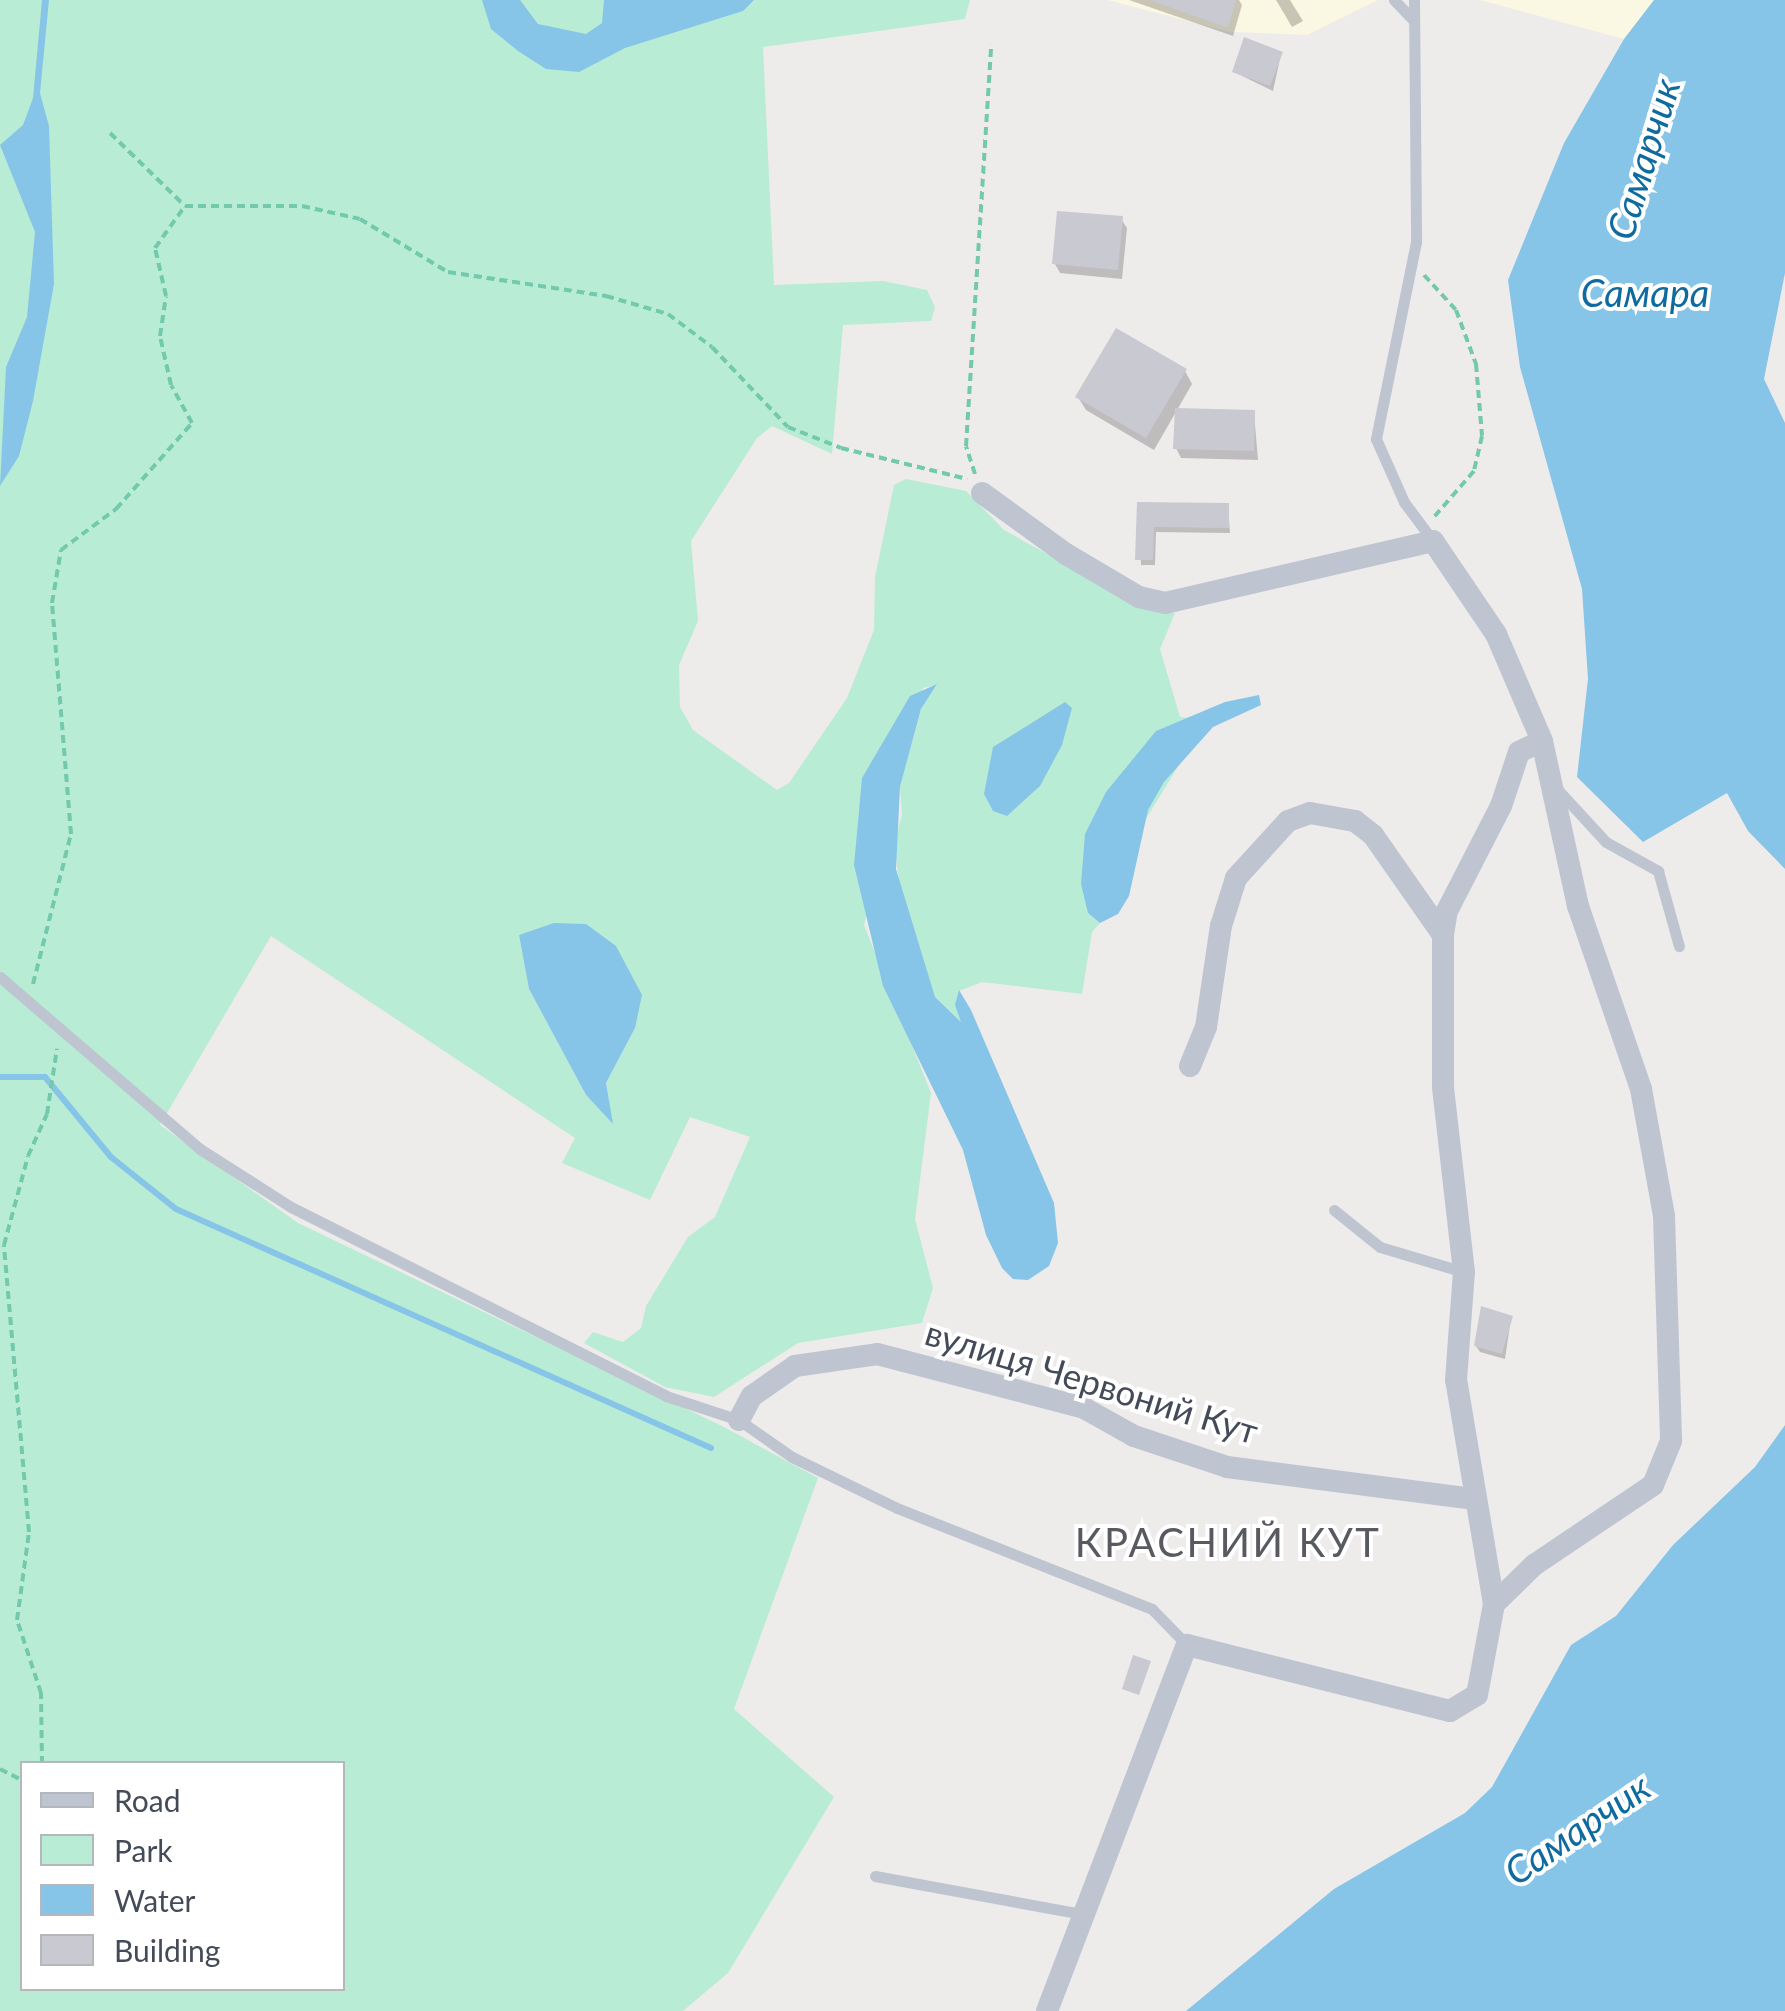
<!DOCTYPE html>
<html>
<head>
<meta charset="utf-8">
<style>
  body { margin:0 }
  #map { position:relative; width:1785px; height:2011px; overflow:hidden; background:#eeebeb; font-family:Lato,sans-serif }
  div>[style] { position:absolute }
  .commercial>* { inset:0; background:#faf7e2 }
  .green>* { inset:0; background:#b9ecd5 }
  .water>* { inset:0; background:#86c5e8 }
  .shadow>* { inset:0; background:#0003 }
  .stream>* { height:6px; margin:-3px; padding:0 3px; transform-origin:3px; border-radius:3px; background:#86c5e8 }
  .building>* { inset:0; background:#c8c9d1 }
  .path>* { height:4px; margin-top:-2px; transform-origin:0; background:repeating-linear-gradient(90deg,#72c9ac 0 8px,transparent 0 13px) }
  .service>* { height:11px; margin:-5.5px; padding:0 5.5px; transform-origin:5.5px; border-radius:5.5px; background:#bec5d1 }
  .minor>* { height:22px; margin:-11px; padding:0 11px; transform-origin:11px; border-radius:11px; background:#bec5d1 }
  span { translate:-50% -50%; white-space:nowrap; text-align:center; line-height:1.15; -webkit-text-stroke:8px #fff; paint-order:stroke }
  .street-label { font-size:35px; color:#444b58 }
  .water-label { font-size:38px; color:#0f6b9f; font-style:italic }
  .quarter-label { font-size:40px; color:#585a60; letter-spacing:2.5px }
  .legend { position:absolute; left:20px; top:1761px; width:325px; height:230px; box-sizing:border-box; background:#fff; border:2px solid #b4b7bc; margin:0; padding:12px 18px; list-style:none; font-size:30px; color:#444b58 }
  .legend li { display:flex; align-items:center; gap:20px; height:50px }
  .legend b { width:50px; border:2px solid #b4b7bc }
</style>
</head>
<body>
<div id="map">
  <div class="commercial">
    <i style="clip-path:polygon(1107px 0,1378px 0,1307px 35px,1231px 32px)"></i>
    <i style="clip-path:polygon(1480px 0,1654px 0,1624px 39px)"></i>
  </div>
  <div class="green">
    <i style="clip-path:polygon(evenodd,0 0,970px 0,965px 19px,763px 47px,774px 285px,883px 281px,927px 290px,935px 307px,931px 321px,843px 325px,832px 454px,772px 426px,757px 438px,691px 541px,698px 621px,679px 665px,680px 707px,693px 730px,777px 790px,789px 783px,847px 698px,874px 630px,875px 577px,894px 485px,906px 479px,966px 491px,1004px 530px,1145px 608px,1175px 613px,1160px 649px,1180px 717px,1200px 719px,1184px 757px,1088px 913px,1100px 923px,1092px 932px,1082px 994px,982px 982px,959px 991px,963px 1024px,935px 997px,902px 906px,894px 842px,902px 815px,900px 787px,921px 709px,936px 685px,923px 688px,864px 925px,931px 1093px,915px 1219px,933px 1288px,922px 1323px,798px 1343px,714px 1397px,665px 1387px,584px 1343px,593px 1332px,623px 1342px,641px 1328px,646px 1306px,688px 1237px,715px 1217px,750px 1137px,690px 1117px,650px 1200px,562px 1163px,575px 1138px,271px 936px,160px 1125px,298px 1223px,722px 1426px,818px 1478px,734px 1709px,834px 1797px,728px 1973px,683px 2011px,0 2011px,0 0,519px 934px,635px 1028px,606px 1083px,612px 1122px,586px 1095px,529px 989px,519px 934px,0 0,22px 1764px,342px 1764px,342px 1988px,22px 1988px,22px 1764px)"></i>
  </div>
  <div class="water">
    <i style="clip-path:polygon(42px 0,49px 0,40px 93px,49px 126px,54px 284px,33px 401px,19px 456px,0 486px,6px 367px,27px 317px,35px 232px,0 145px,23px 125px,33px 98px)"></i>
    <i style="clip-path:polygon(482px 0,520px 0,538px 24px,586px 34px,602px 23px,604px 0,754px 0,743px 11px,625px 48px,579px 72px,546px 69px,518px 51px,491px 29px)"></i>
    <i style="clip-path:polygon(1654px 0,1785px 0,1785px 273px,1764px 379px,1785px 423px,1785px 869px,1748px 831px,1727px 793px,1643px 842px,1577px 777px,1588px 679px,1582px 589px,1520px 367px,1508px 280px,1564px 143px,1624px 39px)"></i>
    <i style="clip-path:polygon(937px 684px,921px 709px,900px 787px,896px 869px,935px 997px,961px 1022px,955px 1005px,959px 990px,971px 1010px,1054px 1203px,1058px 1243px,1049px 1266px,1028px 1280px,1013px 1279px,1002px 1268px,986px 1235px,963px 1150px,883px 986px,854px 865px,862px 778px,910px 696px)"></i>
    <i style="clip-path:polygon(1259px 695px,1261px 705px,1213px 727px,1164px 782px,1148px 810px,1129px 896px,1118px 914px,1100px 923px,1088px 913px,1081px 884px,1085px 834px,1106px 792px,1156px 731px,1225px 702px)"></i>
    <i style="clip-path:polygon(1065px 702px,1072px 708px,1062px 745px,1040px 786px,1007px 816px,993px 811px,984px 794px,993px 747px)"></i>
    <i style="clip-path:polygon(554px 923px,586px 924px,616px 946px,642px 995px,635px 1028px,606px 1083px,613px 1124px,586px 1095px,529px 989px,519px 935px)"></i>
    <i style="clip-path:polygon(1785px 1425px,1785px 2011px,1186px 2011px,1334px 1889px,1465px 1813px,1492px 1787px,1571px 1645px,1616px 1616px,1673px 1545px,1755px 1467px)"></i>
  </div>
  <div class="shadow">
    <i style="clip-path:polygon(1129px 0,1239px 0,1242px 5px,1233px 36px)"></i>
    <i style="clip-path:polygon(1276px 0,1290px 0,1303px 21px,1292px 27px)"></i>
    <i style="clip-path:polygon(1281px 54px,1273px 91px,1234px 72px)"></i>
    <i style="clip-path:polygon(1121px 219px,1127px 228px,1122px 279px,1060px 273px,1055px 264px)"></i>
    <i style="clip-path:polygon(1185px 371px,1192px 384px,1154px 450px,1086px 410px,1078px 397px)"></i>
    <i style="clip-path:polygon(1254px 413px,1258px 460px,1181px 458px,1176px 448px)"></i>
    <i style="clip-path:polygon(1139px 504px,1228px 506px,1230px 533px,1156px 532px,1155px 565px,1141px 565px)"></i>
    <i style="clip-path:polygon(1511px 1318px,1505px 1359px,1480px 1352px,1476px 1346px)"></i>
  </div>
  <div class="stream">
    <i style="left:0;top:1077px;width:45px"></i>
    <i style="left:45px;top:1077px;width:104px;rotate:50.5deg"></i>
    <i style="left:111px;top:1157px;width:83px;rotate:38.7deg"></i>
    <i style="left:176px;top:1209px;width:586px;rotate:24.07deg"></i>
  </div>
  <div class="building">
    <i style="clip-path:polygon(1150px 0,1236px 0,1228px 28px)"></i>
    <i style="clip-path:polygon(1244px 37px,1283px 52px,1270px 86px,1232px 72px)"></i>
    <i style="clip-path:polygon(1057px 211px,1123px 216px,1118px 270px,1052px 264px)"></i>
    <i style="clip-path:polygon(1116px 328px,1187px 369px,1146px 438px,1075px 397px)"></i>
    <i style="clip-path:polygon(1175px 408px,1255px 410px,1254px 451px,1173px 449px)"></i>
    <i style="clip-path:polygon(1137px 502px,1229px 503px,1229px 528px,1154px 527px,1153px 560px,1135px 560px)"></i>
    <i style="clip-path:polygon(1481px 1306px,1513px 1316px,1502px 1354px,1474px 1346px)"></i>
    <i style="clip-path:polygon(1133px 1655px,1151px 1661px,1139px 1695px,1122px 1689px)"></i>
  </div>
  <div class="path">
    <i style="left:110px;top:133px;width:105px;rotate:44.2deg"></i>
    <i style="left:1424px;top:275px;width:47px;rotate:47.6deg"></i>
    <i style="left:1456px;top:310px;width:58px;rotate:69.7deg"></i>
    <i style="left:1476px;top:364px;width:72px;rotate:85.2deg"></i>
    <i style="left:1482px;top:436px;width:36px;rotate:103deg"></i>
    <i style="left:1474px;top:471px;width:61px;rotate:131deg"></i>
    <i style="left:975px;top:474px;width:29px;rotate:-108deg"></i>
    <i style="left:966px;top:446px;width:403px;rotate:-86.4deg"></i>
    <i style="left:33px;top:984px;width:155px;rotate:-75.8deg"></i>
    <i style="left:71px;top:834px;width:232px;rotate:-94.7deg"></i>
    <i style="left:52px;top:603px;width:54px;rotate:-80.4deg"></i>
    <i style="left:61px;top:550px;width:69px;rotate:-36.7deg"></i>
    <i style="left:116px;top:509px;width:115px;rotate:-48.5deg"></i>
    <i style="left:192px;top:423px;width:43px;rotate:-118.9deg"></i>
    <i style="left:171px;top:385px;width:50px;rotate:-102.7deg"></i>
    <i style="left:160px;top:336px;width:40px;rotate:-81.5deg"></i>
    <i style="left:166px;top:296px;width:49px;rotate:-102.9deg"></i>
    <i style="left:155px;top:248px;width:52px;rotate:-54.5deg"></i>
    <i style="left:185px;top:206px;width:117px"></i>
    <i style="left:302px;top:206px;width:59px;rotate:12.6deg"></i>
    <i style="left:360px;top:219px;width:103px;rotate:31.1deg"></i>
    <i style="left:448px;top:272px;width:160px;rotate:8.6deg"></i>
    <i style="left:606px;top:296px;width:65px;rotate:16.2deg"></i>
    <i style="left:668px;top:314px;width:55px;rotate:36.9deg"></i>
    <i style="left:712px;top:347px;width:110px;rotate:46.5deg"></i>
    <i style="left:788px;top:427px;width:57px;rotate:21.6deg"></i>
    <i style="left:841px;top:448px;width:130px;rotate:13.8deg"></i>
    <i style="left:42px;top:1764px;width:71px;rotate:-90.8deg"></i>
    <i style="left:41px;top:1693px;width:77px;rotate:-108.2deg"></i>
    <i style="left:17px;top:1620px;width:89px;rotate:-82.2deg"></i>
    <i style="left:29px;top:1532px;width:288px;rotate:-95deg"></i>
    <i style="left:4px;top:1245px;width:92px;rotate:-74.9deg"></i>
    <i style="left:28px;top:1156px;width:46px;rotate:-65.7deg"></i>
    <i style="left:47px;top:1114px;width:66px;rotate:-81.3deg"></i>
    <i style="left:0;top:1769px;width:25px;rotate:27deg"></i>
  </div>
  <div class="service">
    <i style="left:1394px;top:0;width:29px;rotate:46deg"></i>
    <i style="left:1414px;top:0;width:242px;rotate:89.5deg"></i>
    <i style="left:1416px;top:242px;width:201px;rotate:101.5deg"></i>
    <i style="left:1376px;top:439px;width:69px;rotate:66deg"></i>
    <i style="left:1404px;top:502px;width:49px;rotate:53.4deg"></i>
    <i style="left:1558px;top:790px;width:71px;rotate:47.3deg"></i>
    <i style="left:1606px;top:842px;width:60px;rotate:29.1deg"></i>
    <i style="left:1658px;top:871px;width:78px;rotate:74.4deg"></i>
    <i style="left:0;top:977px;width:264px;rotate:40.7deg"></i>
    <i style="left:200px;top:1149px;width:108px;rotate:32.5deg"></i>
    <i style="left:291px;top:1207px;width:420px;rotate:26.7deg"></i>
    <i style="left:666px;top:1396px;width:77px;rotate:18.2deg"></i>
    <i style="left:739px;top:1420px;width:65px;rotate:34.9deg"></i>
    <i style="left:792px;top:1457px;width:117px;rotate:25.9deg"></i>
    <i style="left:897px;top:1508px;width:274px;rotate:21.6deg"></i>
    <i style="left:1152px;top:1609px;width:50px;rotate:45.8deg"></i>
    <i style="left:1334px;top:1210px;width:59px;rotate:38.8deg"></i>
    <i style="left:1380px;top:1247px;width:88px;rotate:16.6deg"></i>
    <i style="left:875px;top:1876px;width:211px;rotate:10.4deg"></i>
  </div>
  <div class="minor">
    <i style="left:982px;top:493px;width:104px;rotate:36deg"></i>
    <i style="left:1066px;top:554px;width:85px;rotate:30.5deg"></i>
    <i style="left:1139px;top:597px;width:27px;rotate:13deg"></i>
    <i style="left:1165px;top:603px;width:275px;rotate:-13deg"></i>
    <i style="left:1433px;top:541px;width:112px;rotate:55.9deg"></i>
    <i style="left:1496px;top:634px;width:116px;rotate:66.7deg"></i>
    <i style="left:1542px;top:741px;width:169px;rotate:77.7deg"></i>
    <i style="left:1578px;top:906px;width:194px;rotate:71deg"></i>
    <i style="left:1641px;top:1089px;width:129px;rotate:79.7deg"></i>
    <i style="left:1664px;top:1216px;width:225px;rotate:88.2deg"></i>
    <i style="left:1671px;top:1441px;width:48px;rotate:112.2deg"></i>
    <i style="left:1653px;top:1485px;width:143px;rotate:146.1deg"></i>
    <i style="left:1534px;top:1565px;width:56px;rotate:135.7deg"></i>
    <i style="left:1190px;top:1066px;width:42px;rotate:-67.7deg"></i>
    <i style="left:1206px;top:1027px;width:102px;rotate:-81.6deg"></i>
    <i style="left:1221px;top:926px;width:50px;rotate:-72.6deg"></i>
    <i style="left:1236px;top:878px;width:77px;rotate:-47.6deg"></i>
    <i style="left:1288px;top:821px;width:23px;rotate:-20deg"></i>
    <i style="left:1310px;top:813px;width:46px;rotate:10.1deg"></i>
    <i style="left:1355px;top:821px;width:23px;rotate:38deg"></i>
    <i style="left:1373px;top:835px;width:122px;rotate:55deg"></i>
    <i style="left:739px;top:1420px;width:27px;rotate:-62deg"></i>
    <i style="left:752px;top:1396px;width:52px;rotate:-34.9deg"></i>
    <i style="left:795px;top:1366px;width:83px;rotate:-8.3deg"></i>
    <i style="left:877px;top:1354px;width:214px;rotate:14.6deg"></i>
    <i style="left:1084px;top:1408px;width:57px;rotate:29.2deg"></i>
    <i style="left:1134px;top:1436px;width:98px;rotate:18.4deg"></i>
    <i style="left:1227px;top:1467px;width:248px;rotate:7.4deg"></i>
    <i style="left:1047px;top:2011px;width:392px;rotate:-69.1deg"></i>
    <i style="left:1187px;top:1645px;width:271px;rotate:14.1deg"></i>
    <i style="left:1450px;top:1711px;width:31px;rotate:-31deg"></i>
    <i style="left:1477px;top:1695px;width:93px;rotate:-79.4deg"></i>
    <i style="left:1494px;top:1604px;width:227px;rotate:-99.6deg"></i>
    <i style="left:1456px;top:1380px;width:108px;rotate:-85.8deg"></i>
    <i style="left:1464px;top:1272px;width:186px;rotate:-96.5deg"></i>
    <i style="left:1443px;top:1087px;width:152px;rotate:-90deg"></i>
    <i style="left:1443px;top:935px;width:24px;rotate:-81deg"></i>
    <i style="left:1447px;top:911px;width:118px;rotate:-62.8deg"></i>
    <i style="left:1501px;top:806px;width:57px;rotate:-71.6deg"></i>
    <i style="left:1519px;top:752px;width:25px;rotate:-26deg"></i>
  </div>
  <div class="street-label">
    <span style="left:1092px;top:1381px;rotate:17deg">вулиця Червоний Кут</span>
  </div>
  <div class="water-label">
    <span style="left:1643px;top:159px;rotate:-73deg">Самарчик</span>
    <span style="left:1645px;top:293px">Самара</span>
    <span style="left:1577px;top:1829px;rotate:-34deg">Самарчик</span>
  </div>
  <div class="quarter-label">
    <span style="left:1228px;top:1542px">КРАСНИЙ КУТ</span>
  </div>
  <ul class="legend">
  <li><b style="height:12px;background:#bec5d1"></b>Road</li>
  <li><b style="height:28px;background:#b9ecd5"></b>Park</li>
  <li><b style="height:28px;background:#86c5e8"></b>Water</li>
  <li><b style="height:28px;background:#c8c9d1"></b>Building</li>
  </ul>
</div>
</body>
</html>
